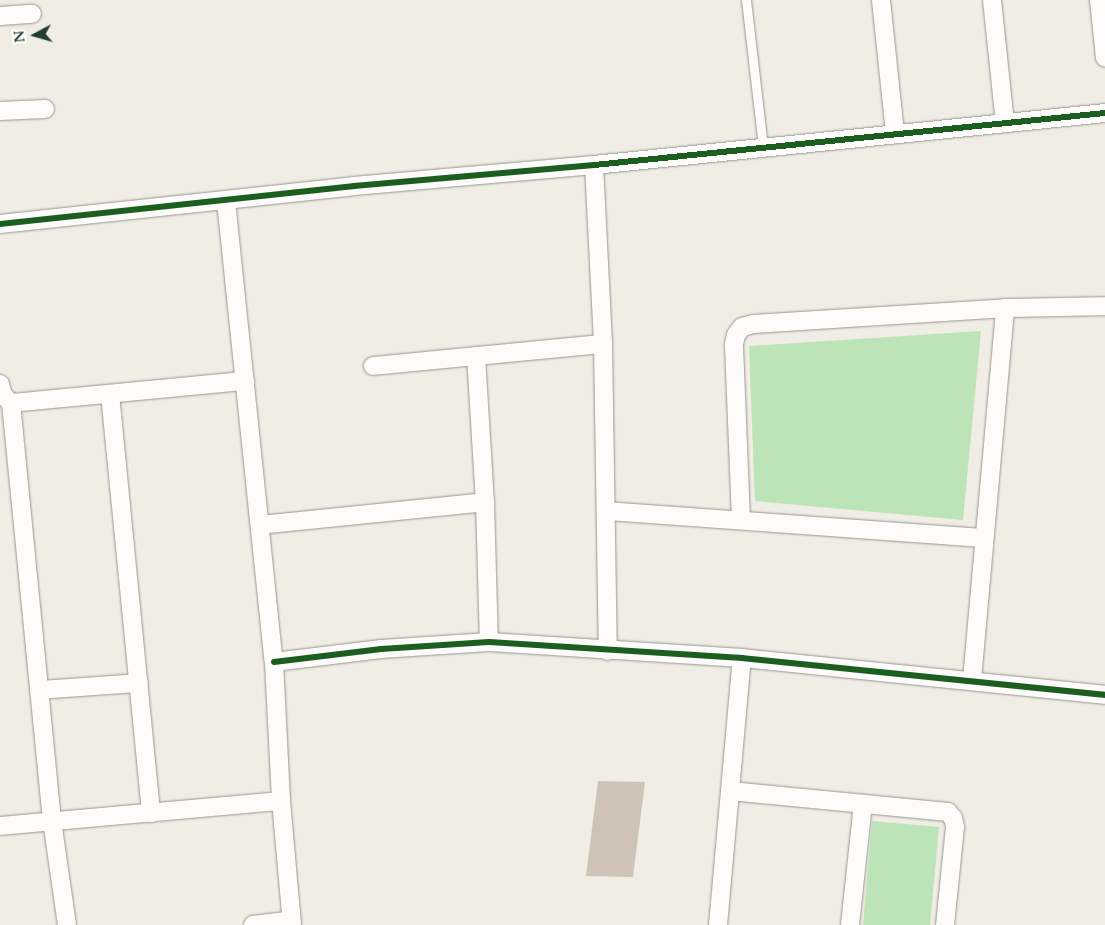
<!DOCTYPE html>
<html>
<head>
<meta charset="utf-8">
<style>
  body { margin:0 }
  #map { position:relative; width:1105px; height:925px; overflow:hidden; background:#f0ede5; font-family:Cardo,serif }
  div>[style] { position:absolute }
  .green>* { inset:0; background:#bde3b8 }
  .building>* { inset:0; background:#cec3b6 }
  .roads { filter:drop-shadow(0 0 1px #939791) drop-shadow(0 0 1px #939791) }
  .lane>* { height:9px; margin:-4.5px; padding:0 4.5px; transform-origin:4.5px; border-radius:4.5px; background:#fdfcfb }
  .street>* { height:18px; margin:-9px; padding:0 9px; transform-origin:9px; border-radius:9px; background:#fdfcfb }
  .cycleway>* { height:6px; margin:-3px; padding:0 3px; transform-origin:3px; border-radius:3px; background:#1b5e20 }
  span { translate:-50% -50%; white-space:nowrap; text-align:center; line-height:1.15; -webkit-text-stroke:4px #fff; paint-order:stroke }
  .north { position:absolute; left:10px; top:10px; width:50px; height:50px; -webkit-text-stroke:4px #fff; paint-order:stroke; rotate:264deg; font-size:14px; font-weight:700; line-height:20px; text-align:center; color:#1f3d34 }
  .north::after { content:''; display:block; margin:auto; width:18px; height:22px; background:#1f3d34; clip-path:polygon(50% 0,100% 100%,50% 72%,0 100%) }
</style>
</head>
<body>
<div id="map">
  <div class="green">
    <i style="clip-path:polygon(981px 331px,963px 520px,755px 501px,749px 346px)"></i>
    <i style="clip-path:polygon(872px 821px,939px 827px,930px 925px,863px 925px)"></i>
  </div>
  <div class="building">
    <i style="clip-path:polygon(598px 781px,645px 782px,633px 877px,586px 876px)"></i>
  </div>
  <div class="roads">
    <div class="lane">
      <i style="left:746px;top:0;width:148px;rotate:83.4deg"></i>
    </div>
    <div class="street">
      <i style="left:881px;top:0;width:135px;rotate:84deg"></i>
      <i style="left:992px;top:0;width:124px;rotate:84deg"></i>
      <i style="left:1099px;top:0;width:58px;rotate:84.1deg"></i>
      <i style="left:0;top:16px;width:32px;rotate:-4deg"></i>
      <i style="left:0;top:111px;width:45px;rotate:-2.5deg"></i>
      <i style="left:594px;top:165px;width:179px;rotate:87.1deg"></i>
      <i style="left:603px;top:344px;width:307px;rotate:89.1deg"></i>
      <i style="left:226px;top:201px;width:463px;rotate:84.1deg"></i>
      <i style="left:274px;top:662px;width:139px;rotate:87.1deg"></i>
      <i style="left:281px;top:801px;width:124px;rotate:84.9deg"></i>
      <i style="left:0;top:224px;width:356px;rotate:-6.1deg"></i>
      <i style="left:354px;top:186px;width:241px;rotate:-5deg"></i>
      <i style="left:594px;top:165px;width:514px;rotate:-5.81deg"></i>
      <i style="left:476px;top:356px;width:146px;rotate:86.5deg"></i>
      <i style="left:485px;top:502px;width:140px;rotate:88.4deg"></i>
      <i style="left:373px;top:366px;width:231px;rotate:-5.5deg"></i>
      <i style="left:0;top:384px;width:11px;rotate:75deg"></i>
      <i style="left:3px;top:395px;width:11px;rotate:45deg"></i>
      <i style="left:110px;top:394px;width:421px;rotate:84.4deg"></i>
      <i style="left:607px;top:511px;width:378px;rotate:4.1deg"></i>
      <i style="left:741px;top:520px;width:176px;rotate:-92.3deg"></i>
      <i style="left:734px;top:344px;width:9px;rotate:-77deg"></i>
      <i style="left:736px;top:335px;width:10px;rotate:-53deg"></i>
      <i style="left:742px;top:327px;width:12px;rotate:-14deg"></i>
      <i style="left:754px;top:324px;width:252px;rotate:-3.6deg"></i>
      <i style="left:260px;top:525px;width:226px;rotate:-5.8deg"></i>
      <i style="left:274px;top:662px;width:108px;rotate:-6.9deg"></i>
      <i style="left:381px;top:649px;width:108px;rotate:-3.7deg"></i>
      <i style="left:489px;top:642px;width:254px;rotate:3.6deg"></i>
      <i style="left:742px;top:658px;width:365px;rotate:5.8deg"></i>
      <i style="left:972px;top:680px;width:373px;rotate:-84.9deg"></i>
      <i style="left:1005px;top:308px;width:100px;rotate:-1.1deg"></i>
      <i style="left:39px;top:690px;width:100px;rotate:-4deg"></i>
      <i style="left:730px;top:791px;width:219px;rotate:5.5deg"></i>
      <i style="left:948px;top:812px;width:8px;rotate:50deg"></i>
      <i style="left:953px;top:818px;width:9px;rotate:77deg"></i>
      <i style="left:955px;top:827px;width:99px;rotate:95.8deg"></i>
      <i style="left:0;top:826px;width:282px;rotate:-5.1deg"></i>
      <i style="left:67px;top:925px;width:105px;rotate:-98.2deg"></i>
      <i style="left:52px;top:821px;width:420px;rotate:-95.6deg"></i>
      <i style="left:11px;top:403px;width:235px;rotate:-5.4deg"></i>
      <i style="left:253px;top:925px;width:38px;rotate:-7deg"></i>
      <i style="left:718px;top:925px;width:268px;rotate:-84.9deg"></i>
      <i style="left:850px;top:925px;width:122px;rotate:-83.9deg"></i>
    </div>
  </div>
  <div class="cycleway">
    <i style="left:0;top:224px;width:356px;rotate:-6.1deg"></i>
    <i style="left:354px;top:186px;width:241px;rotate:-5deg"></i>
    <i style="left:594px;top:165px;width:514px;rotate:-5.81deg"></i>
    <i style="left:274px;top:662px;width:108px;rotate:-6.9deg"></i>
    <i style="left:381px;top:649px;width:108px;rotate:-3.7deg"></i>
    <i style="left:489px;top:642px;width:254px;rotate:3.6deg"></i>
    <i style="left:742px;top:658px;width:365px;rotate:5.8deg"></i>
  </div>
  <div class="north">N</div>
</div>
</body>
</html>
